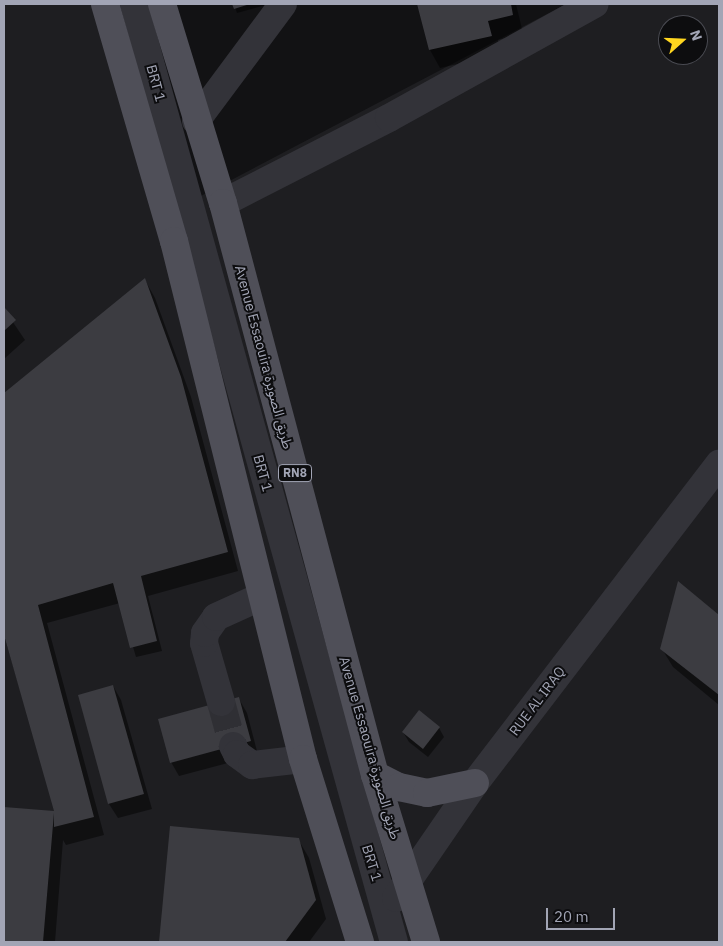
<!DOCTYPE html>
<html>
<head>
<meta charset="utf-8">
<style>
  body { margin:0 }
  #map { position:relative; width:723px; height:946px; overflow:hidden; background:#121214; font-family:"IBM Plex Sans","Noto Sans Arabic",sans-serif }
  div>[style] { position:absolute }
  .built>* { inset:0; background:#1e1e21 }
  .shadow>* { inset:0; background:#0007 }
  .building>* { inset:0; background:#3c3c41 }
  .minor-tunnel>* { height:28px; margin-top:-14px; transform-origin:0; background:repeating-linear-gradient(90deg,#2f2f34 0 28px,transparent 0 42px) }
  .minor>* { height:28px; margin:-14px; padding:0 14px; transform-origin:14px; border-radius:14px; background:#333339 }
  .major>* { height:28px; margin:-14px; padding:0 14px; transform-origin:14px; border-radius:14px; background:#4f4f58 }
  span { translate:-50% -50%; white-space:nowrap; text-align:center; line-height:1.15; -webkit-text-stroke:4px #0d0d0f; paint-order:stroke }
  .shield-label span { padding:1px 4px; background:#0d0d0f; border:1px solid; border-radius:4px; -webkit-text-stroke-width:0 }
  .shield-label { font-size:12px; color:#a2a5b5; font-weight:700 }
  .street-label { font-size:14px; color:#a2a5b5 }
  .frame { position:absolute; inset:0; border:5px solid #a2a5b5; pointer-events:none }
  .north { position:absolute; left:658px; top:15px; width:50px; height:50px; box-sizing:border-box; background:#0d0d0f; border:1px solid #494a51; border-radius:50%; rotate:70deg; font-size:14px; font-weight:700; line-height:20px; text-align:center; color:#a2a5b5 }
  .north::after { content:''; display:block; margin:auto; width:18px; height:22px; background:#ffd61f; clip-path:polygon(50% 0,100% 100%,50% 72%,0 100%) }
  .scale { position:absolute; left:546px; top:908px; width:69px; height:22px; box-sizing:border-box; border:2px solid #a2a5b5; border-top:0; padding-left:6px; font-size:15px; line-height:18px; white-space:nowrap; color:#a2a5b5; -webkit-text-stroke:4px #0d0d0f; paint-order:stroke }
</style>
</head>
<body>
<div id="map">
  <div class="built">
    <i style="clip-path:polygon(evenodd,4px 4px,103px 4px,161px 217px,566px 4px,719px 4px,719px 942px,4px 942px,4px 4px,668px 25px,698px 25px,698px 55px,668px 55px,668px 25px)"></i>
  </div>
  <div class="shadow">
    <i style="clip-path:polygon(234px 4px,270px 4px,237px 13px)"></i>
    <i style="clip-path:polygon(419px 4px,516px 4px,523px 33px,498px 40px,501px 54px,440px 68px,430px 50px)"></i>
    <i style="clip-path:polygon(145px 280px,155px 298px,191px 397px,238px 571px,148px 596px,162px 651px,136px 657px,120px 603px,47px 623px,104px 835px,66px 845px,63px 840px,55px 942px,4px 942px,4px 808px,56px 812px,4px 635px,4px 395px)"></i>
    <i style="clip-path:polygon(4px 309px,25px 340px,4px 359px)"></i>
    <i style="clip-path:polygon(679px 584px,719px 617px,719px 705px,673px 667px,662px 649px)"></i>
    <i style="clip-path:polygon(113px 686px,121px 700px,152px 809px,118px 818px,109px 804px,79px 696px)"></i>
    <i style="clip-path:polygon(239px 699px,247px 713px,258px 755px,179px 776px,171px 762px)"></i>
    <i style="clip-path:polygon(439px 728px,444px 737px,428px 757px,409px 742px,403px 732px)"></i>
    <i style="clip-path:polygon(172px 827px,298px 839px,309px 858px,326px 919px,309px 942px,160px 942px)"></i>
  </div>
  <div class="building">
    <i style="clip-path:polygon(232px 4px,250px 4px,234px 9px)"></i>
    <i style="clip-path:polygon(417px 4px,511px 4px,513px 15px,488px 21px,492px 36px,429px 50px)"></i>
    <i style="clip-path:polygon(145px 278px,181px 377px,228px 552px,141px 576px,157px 641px,130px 648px,113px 583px,38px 605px,94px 817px,54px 827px,54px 813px,43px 942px,4px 942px,4px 807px,54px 811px,4px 635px,4px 393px)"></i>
    <i style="clip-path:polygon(4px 307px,16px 320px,4px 331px)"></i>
    <i style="clip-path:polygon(678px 581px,719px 615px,719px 695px,660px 649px)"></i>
    <i style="clip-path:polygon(113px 685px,144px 794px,108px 804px,78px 695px)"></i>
    <i style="clip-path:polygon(239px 697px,251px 741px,170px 763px,158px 719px)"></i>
    <i style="clip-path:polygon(419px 710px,440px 727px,423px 749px,402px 732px)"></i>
    <i style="clip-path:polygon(170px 826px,299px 838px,316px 900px,285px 942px,159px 942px)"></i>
  </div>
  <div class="minor-tunnel">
    <i style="left:221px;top:702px;width:46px;rotate:74.7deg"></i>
  </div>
  <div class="minor">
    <i style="left:134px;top:4px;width:973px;rotate:74.51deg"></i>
    <i style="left:196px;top:121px;width:146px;rotate:-53.4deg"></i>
    <i style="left:223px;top:203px;width:186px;rotate:-27.1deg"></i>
    <i style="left:389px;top:118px;width:235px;rotate:-29deg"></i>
    <i style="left:221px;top:702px;width:61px;rotate:-106.1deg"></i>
    <i style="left:204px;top:643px;width:10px;rotate:-84deg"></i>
    <i style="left:205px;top:633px;width:19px;rotate:-55deg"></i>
    <i style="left:216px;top:617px;width:51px;rotate:-24.5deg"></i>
    <i style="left:233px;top:746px;width:9px;rotate:63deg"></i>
    <i style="left:237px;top:754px;width:19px;rotate:36deg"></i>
    <i style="left:252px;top:765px;width:51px;rotate:-6.7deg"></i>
    <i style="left:396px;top:898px;width:140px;rotate:-55.5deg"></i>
    <i style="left:475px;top:783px;width:402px;rotate:-52.6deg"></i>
  </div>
  <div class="major">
    <i style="left:105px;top:4px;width:247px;rotate:73.8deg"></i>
    <i style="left:174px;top:241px;width:534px;rotate:76.02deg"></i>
    <i style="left:303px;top:759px;width:192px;rotate:72.7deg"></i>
    <i style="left:162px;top:4px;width:208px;rotate:73deg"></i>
    <i style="left:223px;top:203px;width:592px;rotate:75.12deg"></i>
    <i style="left:375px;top:775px;width:175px;rotate:73deg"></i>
    <i style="left:375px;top:775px;width:27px;rotate:27deg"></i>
    <i style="left:399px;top:787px;width:29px;rotate:12deg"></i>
    <i style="left:427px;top:793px;width:49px;rotate:-11.8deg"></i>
  </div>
  <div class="shield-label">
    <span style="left:295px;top:473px">RN8</span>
  </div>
  <div class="street-label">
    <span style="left:156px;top:83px;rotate:75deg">BRT 1</span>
    <span style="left:264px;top:357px;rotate:75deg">Avenue Essaouira طريق الصويرة</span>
    <span style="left:263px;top:473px;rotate:75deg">BRT 1</span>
    <span style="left:537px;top:701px;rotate:-53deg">RUE AL IRAQ</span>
    <span style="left:370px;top:748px;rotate:74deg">Avenue Essaouira طريق الصويرة</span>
    <span style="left:372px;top:863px;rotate:73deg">BRT 1</span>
  </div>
  <div class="frame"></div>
  <div class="north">N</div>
  <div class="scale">20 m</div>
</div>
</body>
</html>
